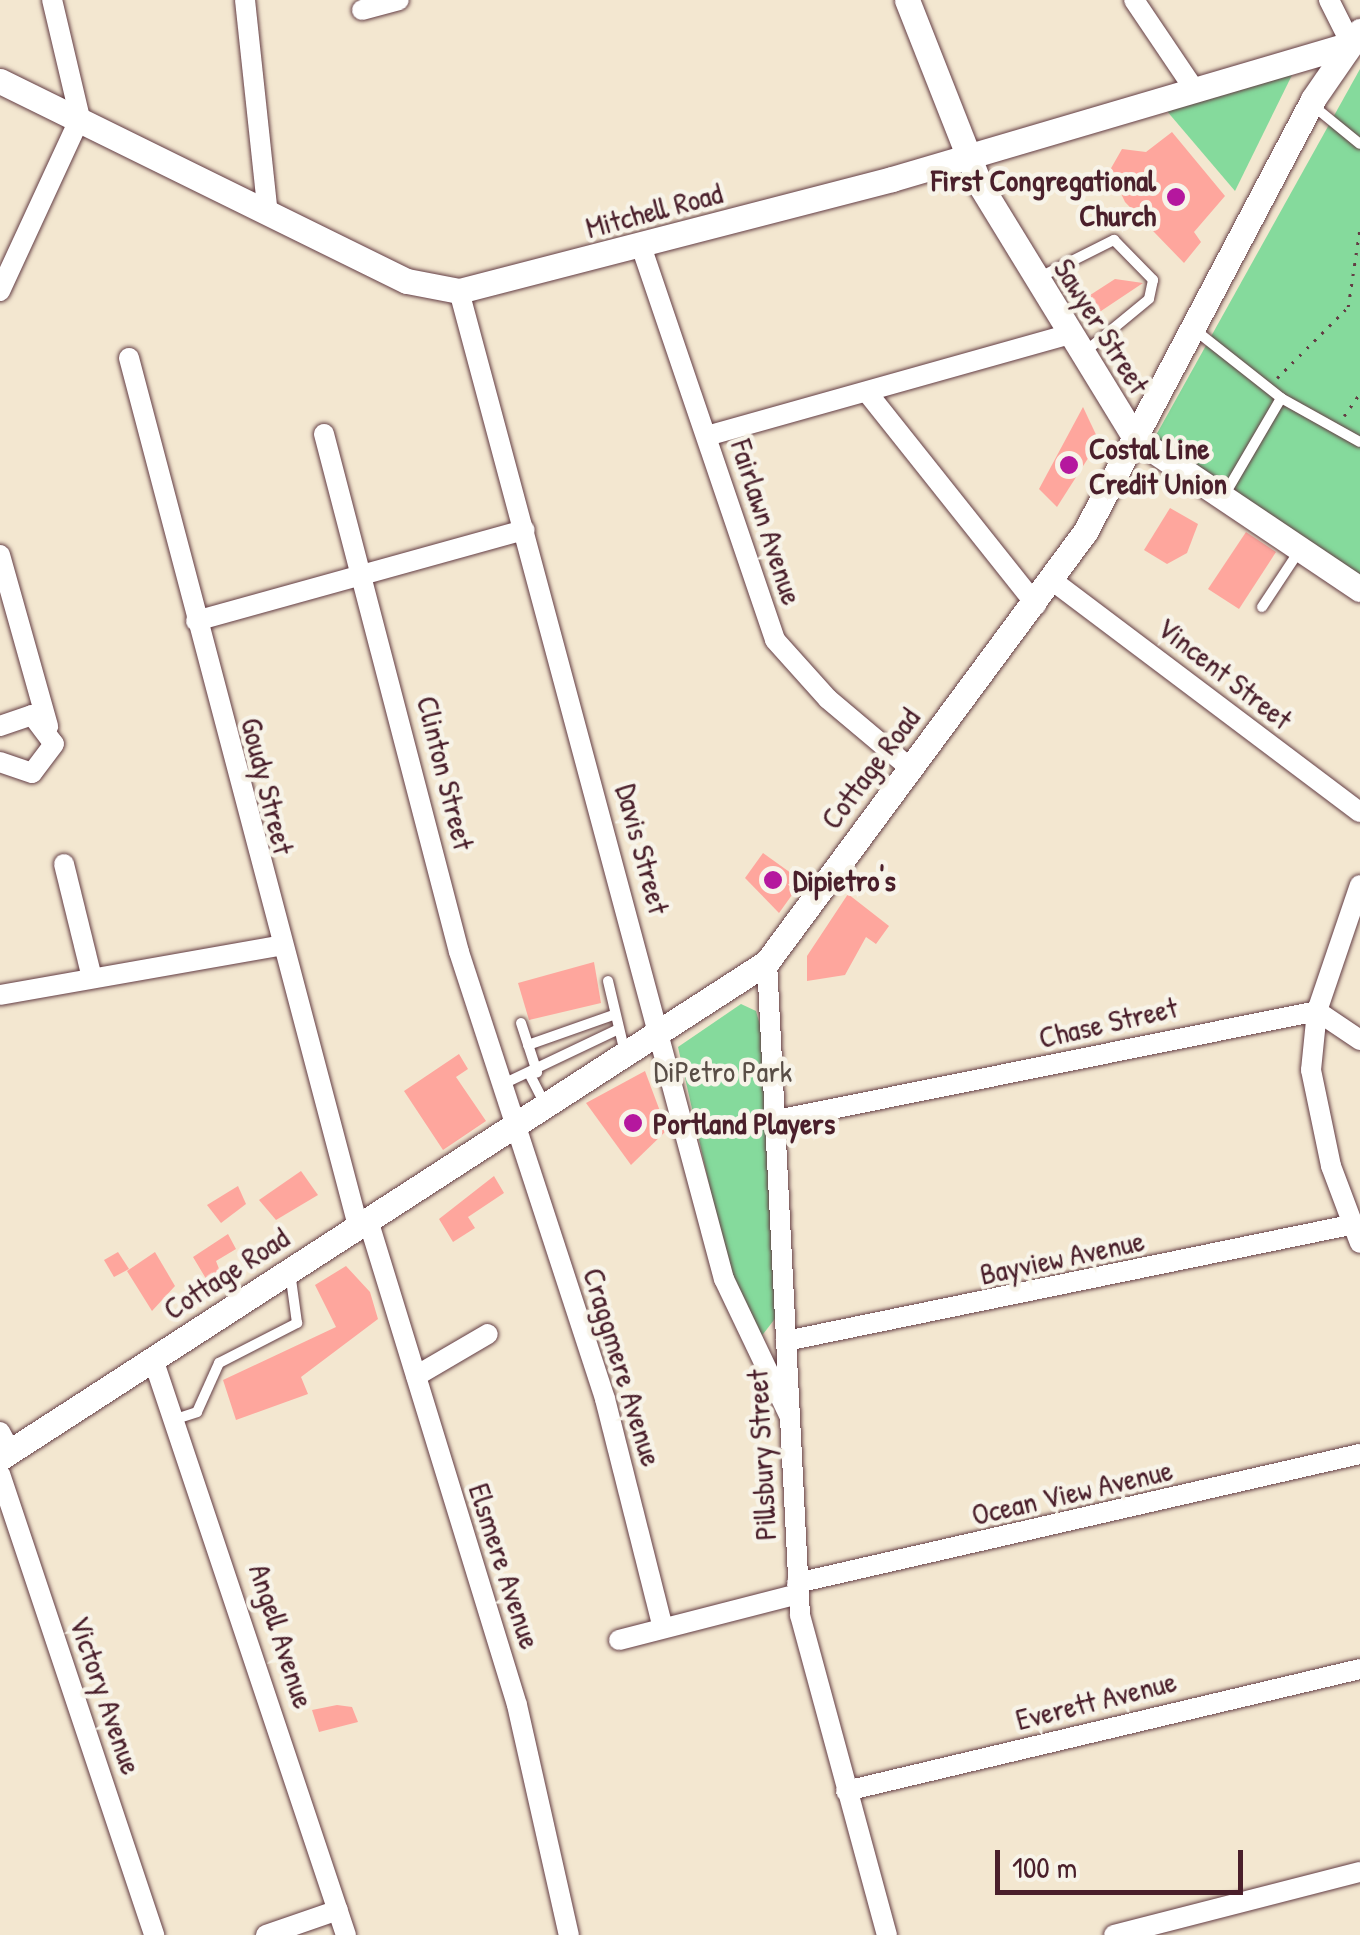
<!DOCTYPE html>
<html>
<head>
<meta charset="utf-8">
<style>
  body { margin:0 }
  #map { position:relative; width:1360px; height:1935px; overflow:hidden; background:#f3e7d0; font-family:"Patrick Hand",sans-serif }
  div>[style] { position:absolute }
  .green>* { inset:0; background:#85da9c }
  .building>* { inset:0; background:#fea69d }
  .path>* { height:2.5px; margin-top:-1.25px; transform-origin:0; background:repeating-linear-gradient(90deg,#633d44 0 2.5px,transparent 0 10.5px) }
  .roads { filter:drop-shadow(0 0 2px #633d44) drop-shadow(0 0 2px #633d44) }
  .service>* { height:10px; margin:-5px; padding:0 5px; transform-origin:5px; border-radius:5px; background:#fff }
  .minor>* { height:20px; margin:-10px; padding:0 10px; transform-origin:10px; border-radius:10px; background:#fff }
  .tertiary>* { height:25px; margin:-12.5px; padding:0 12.5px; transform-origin:12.5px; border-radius:12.5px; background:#fff }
  .dots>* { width:28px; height:28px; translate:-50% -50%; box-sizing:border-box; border:5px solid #f7f3e8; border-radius:50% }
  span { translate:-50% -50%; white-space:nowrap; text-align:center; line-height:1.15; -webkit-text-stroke:9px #f7f3e8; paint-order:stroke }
  .poi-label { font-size:30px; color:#4a1f2b; font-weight:700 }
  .right { translate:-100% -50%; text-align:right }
  .left { translate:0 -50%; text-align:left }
  .street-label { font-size:30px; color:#4a1f2b }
  .park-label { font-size:30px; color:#594e47 }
  .scale { position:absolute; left:995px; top:1850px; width:248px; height:45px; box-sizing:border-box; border:5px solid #4a1f2b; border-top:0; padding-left:12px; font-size:30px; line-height:35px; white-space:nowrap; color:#4a1f2b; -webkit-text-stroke:8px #f7f3e8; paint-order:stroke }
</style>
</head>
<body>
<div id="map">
  <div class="green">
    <i style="clip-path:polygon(1360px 69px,1360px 575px,1155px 437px)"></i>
    <i style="clip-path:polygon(1294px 71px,1235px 191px,1166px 110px)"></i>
    <i style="clip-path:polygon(741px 1004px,756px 1011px,762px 1032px,777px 1316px,760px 1338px,729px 1272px,678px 1047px)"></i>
  </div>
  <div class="building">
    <i style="clip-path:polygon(1172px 132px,1225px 196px,1194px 232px,1201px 242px,1184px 263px,1125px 202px,1110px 170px,1122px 149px,1146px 152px)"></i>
    <i style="clip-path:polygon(1115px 279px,1143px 283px,1095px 315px,1084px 299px)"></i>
    <i style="clip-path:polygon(1083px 407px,1099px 441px,1057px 507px,1039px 489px)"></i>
    <i style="clip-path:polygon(1170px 508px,1198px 524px,1187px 553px,1167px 564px,1144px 550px)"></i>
    <i style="clip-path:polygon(1246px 532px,1276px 552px,1239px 609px,1208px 589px)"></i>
    <i style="clip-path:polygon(763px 853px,802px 881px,779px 913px,745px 878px)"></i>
    <i style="clip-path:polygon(848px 894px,889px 926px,876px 944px,866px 937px,845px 975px,807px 981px,807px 956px)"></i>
    <i style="clip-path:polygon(594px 962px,601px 1003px,529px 1020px,518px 983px)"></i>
    <i style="clip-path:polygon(459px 1054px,468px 1069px,456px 1077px,486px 1121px,443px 1150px,404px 1091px)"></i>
    <i style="clip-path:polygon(645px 1071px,667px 1130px,631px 1165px,586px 1103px)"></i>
    <i style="clip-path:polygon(301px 1171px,318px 1195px,276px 1220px,259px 1200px)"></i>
    <i style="clip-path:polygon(494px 1176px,504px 1193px,468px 1217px,475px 1228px,453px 1242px,439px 1219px)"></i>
    <i style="clip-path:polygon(238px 1186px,246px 1204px,221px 1223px,207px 1205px)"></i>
    <i style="clip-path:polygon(228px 1234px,236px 1249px,216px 1261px,221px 1274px,208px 1282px,193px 1257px)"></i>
    <i style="clip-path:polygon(118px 1252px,129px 1269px,114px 1277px,104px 1260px)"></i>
    <i style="clip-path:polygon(155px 1252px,175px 1286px,152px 1311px,127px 1271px)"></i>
    <i style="clip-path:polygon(346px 1266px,370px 1292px,378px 1319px,301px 1377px,308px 1394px,236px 1420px,223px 1380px,336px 1327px,315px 1285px)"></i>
    <i style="clip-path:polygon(337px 1705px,352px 1707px,358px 1722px,319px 1732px,312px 1710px)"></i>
  </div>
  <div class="path">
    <i style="left:1277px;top:378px;width:100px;rotate:-45deg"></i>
    <i style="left:1348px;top:307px;width:81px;rotate:-81.5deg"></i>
    <i style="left:1344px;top:416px;width:28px;rotate:-55deg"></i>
  </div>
  <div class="roads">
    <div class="service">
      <i style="left:1311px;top:104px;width:63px;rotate:39.2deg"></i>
      <i style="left:1040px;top:277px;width:83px;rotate:-26.6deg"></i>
      <i style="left:1114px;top:240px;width:56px;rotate:45.7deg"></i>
      <i style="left:1153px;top:280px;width:19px;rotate:102deg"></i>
      <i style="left:1149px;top:299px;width:82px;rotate:140.5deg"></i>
      <i style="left:1195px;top:330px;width:110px;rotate:38.3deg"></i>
      <i style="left:1225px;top:494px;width:111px;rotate:-59.7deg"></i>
      <i style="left:1281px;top:398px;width:90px;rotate:29.1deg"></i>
      <i style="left:1262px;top:607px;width:67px;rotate:-56.5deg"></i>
      <i style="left:608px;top:981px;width:74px;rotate:76.7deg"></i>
      <i style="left:521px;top:1023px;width:52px;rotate:71.9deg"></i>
      <i style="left:528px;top:1045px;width:90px;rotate:-19.4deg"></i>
      <i style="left:530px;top:1075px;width:34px;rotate:63deg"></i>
      <i style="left:501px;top:1085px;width:128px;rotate:-25.4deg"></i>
      <i style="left:179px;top:1418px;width:19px;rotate:-18deg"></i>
      <i style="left:197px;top:1412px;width:54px;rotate:-65.8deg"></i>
      <i style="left:219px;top:1363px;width:88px;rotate:-27.1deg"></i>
      <i style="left:297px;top:1323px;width:51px;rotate:-97.8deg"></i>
    </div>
    <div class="minor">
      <i style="left:245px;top:0;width:208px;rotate:83.9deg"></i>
      <i style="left:1134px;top:0;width:107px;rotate:56deg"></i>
      <i style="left:1329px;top:0;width:49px;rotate:63.4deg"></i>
      <i style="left:362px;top:10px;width:38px;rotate:-15deg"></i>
      <i style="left:641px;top:246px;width:416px;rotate:71.2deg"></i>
      <i style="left:775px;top:640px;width:79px;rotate:48.1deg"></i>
      <i style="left:828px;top:699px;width:107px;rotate:40.1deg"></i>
      <i style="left:0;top:291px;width:191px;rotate:-65.2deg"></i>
      <i style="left:80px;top:118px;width:121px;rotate:-103.3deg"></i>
      <i style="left:459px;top:291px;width:1023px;rotate:74.99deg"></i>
      <i style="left:724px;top:1279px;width:151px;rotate:64.5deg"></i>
      <i style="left:129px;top:358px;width:898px;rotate:75.22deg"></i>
      <i style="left:870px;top:396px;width:267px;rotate:51.5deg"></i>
      <i style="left:324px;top:434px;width:535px;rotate:75.39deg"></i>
      <i style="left:459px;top:952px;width:470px;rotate:71.9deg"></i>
      <i style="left:605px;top:1399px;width:236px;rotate:75.8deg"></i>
      <i style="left:707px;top:436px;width:376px;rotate:-15.7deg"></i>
      <i style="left:0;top:555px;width:178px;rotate:74.3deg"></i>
      <i style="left:1053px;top:581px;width:384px;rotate:37deg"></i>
      <i style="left:196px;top:621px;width:341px;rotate:-15.5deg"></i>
      <i style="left:0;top:726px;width:34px;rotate:-19deg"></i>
      <i style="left:32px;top:715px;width:36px;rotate:53deg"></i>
      <i style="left:54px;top:744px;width:36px;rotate:127deg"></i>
      <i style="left:32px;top:773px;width:34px;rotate:-161deg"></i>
      <i style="left:64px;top:864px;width:113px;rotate:76.2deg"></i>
      <i style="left:767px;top:962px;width:654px;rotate:87.11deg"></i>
      <i style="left:800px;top:1615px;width:332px;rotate:74.8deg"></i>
      <i style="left:0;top:995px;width:283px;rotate:-10deg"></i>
      <i style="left:1360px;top:1040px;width:52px;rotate:-146deg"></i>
      <i style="left:1317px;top:1011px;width:59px;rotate:95.8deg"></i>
      <i style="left:1311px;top:1070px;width:98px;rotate:78.2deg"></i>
      <i style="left:1331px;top:1166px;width:82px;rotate:69.4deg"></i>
      <i style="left:782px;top:1119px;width:546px;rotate:-11.41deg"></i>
      <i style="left:1317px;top:1011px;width:133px;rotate:-71.2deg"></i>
      <i style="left:368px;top:1220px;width:507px;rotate:72.92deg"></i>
      <i style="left:517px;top:1705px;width:236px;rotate:77.3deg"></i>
      <i style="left:786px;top:1341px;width:576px;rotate:-11.62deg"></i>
      <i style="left:153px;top:1359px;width:607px;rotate:71.48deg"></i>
      <i style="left:416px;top:1376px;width:83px;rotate:-30.3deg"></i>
      <i style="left:0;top:1432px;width:21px;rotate:62deg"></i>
      <i style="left:0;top:1474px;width:486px;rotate:71.5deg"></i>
      <i style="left:797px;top:1583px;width:578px;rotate:-12.91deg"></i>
      <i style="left:619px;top:1640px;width:185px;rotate:-14.4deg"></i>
      <i style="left:846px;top:1791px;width:528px;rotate:-13.35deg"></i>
      <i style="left:266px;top:1935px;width:76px;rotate:-19.1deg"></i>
      <i style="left:1114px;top:1935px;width:254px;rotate:-14.4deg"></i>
    </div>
    <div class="tertiary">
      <i style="left:907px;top:0;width:199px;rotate:68.5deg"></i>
      <i style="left:980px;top:185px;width:297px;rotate:58.5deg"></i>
      <i style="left:1135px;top:438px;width:271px;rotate:33.9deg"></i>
      <i style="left:0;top:81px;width:453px;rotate:26.2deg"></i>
      <i style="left:407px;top:281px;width:53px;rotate:10.9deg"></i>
      <i style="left:459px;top:291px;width:447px;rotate:-14.5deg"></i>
      <i style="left:892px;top:179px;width:478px;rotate:-16.4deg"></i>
      <i style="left:0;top:1458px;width:913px;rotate:-32.89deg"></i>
      <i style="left:767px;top:962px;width:535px;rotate:-53.52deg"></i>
      <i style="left:1085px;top:532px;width:489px;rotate:-62.2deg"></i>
      <i style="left:1313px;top:99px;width:83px;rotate:-55.3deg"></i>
    </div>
  </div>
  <div class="dots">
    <i style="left:1176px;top:197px;background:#b5179e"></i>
    <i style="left:1069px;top:465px;background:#b5179e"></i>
    <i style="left:773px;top:880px;background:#b5179e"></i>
    <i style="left:633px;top:1123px;background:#b5179e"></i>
  </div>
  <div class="poi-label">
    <span class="right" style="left:1156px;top:197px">First Congregational<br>Church</span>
    <span class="left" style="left:1089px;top:465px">Costal Line<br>Credit Union</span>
    <span class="left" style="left:793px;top:880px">Dipietro's</span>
    <span class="left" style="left:653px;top:1123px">Portland Players</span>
  </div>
  <div class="street-label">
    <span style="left:654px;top:210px;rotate:-15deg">Mitchell Road</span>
    <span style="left:1102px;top:326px;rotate:58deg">Sawyer Street</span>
    <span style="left:767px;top:522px;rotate:72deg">Fairlawn Avenue</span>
    <span style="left:1225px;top:673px;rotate:38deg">Vincent Street</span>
    <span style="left:870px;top:768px;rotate:-53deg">Cottage Road</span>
    <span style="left:446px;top:773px;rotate:76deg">Clinton Street</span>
    <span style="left:268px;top:786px;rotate:76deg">Goudy Street</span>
    <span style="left:643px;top:849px;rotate:75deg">Davis Street</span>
    <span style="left:1108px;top:1022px;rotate:-13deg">Chase Street</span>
    <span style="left:1062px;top:1257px;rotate:-12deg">Bayview Avenue</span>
    <span style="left:226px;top:1273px;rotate:-33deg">Cottage Road</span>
    <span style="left:623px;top:1367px;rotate:73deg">Craggmere Avenue</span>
    <span style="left:761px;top:1455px;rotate:-93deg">Pillsbury Street</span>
    <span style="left:1072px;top:1492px;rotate:-13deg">Ocean View Avenue</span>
    <span style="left:505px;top:1566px;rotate:72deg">Elsmere Avenue</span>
    <span style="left:282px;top:1636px;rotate:72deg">Angell Avenue</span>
    <span style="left:106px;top:1695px;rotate:71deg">Victory Avenue</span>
    <span style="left:1096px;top:1700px;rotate:-14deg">Everett Avenue</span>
  </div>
  <div class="park-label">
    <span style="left:723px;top:1071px">DiPetro Park</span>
  </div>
  <div class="scale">100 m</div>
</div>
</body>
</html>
